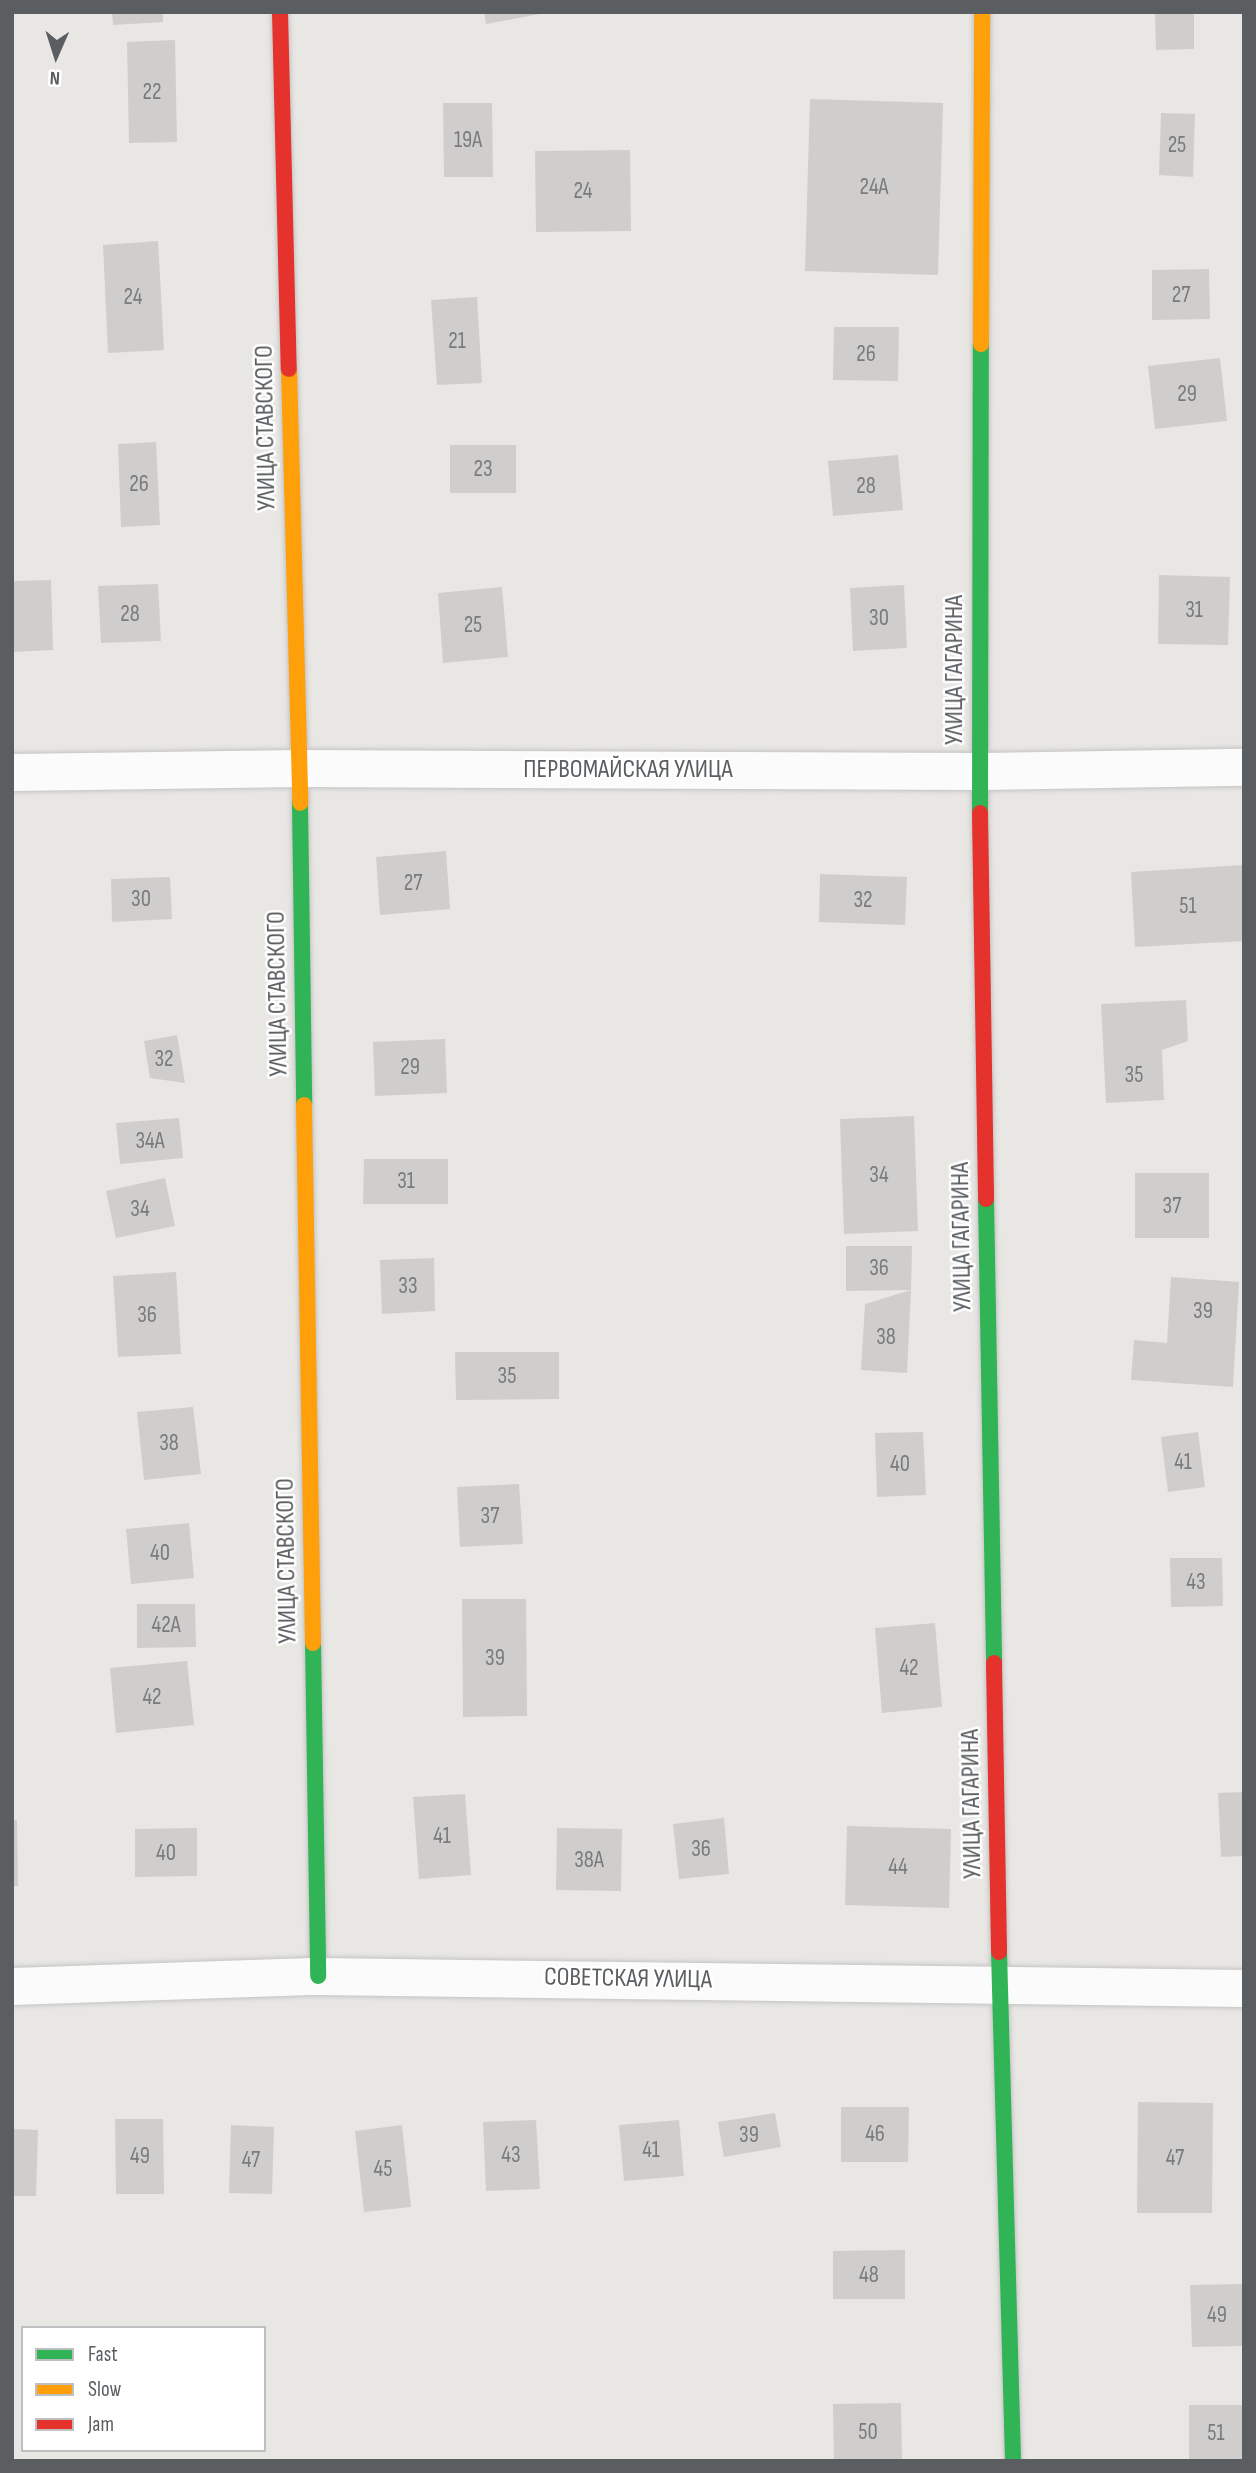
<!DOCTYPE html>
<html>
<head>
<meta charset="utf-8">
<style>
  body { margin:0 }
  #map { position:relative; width:1256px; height:2473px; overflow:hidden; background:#e9e7e4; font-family:"Sofia Sans Condensed",sans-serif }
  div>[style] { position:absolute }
  .building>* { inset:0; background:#d0cecd }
  .roads { filter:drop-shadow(0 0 2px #c3c4c4) drop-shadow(0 0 2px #c3c4c4) }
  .street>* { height:37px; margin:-18.5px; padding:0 18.5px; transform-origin:18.5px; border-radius:18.5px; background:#fcfbfb }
  .fast>* { height:16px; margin:-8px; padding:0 8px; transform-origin:8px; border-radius:8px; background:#30b455 }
  .slow>* { height:16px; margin:-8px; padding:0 8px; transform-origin:8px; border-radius:8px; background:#ff9f0a }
  .jam>* { height:16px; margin:-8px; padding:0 8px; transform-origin:8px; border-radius:8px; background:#e5322d }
  span { translate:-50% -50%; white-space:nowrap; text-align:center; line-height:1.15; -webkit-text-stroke:5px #fff; paint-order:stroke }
  .number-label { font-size:23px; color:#797b7d }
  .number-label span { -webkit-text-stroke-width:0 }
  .street-label { font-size:26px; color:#5a5e61 }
  .frame { position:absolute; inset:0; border:14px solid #5a5e61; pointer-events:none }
  .legend { position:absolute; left:21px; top:2326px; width:245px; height:126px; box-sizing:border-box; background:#fff; border:2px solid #bdbfc0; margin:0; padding:9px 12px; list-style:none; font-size:21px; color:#5a5e61 }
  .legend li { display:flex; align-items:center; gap:14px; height:35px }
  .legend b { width:35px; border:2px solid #bdbfc0 }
  .north { position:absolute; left:21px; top:21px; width:70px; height:70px; -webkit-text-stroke:5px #fff; paint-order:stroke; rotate:183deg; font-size:19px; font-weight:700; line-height:28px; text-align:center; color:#5a5e61 }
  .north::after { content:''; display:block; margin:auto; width:24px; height:32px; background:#5a5e61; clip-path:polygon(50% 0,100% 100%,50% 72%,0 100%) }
</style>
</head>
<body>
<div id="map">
  <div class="building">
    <i style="clip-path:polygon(112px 12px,163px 12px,163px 22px,113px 25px)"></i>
    <i style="clip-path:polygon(484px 12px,540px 12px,540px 14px,486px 24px)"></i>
    <i style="clip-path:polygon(1155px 12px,1194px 12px,1194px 49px,1156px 50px)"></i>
    <i style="clip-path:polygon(175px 40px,177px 142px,129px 143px,127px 42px)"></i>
    <i style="clip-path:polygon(810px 99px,943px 103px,938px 275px,805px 271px)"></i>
    <i style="clip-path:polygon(443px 103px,492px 103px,493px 177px,444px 177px)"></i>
    <i style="clip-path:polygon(1161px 113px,1195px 114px,1193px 177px,1159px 175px)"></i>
    <i style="clip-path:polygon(630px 150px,631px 231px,536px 232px,535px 151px)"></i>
    <i style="clip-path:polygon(158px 241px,164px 350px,108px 353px,103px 245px)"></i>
    <i style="clip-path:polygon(1209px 269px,1210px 319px,1152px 320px,1152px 270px)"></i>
    <i style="clip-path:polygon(477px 297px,482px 383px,437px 385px,431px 300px)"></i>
    <i style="clip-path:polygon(834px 327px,899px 327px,898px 381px,833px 380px)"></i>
    <i style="clip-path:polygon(1220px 358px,1227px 421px,1155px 429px,1148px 366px)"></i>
    <i style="clip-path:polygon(156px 442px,160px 525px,121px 527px,118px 444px)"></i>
    <i style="clip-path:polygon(450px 445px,516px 445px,516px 493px,450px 493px)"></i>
    <i style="clip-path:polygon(898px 455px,903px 510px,833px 516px,828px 461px)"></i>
    <i style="clip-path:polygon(1159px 575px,1230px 577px,1228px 645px,1158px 644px)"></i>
    <i style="clip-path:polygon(51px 580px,53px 650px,12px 652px,12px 581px)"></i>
    <i style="clip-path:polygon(158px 584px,161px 641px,101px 643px,98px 586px)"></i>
    <i style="clip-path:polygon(904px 585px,907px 648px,853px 651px,850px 588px)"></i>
    <i style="clip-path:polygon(502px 587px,508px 657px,443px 663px,438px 593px)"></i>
    <i style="clip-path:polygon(446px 851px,450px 909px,380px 915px,376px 857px)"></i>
    <i style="clip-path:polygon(1244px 865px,1244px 941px,1135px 947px,1131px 872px)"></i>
    <i style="clip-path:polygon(820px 874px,907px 877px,905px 925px,819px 922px)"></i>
    <i style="clip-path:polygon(170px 877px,172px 919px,112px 922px,111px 879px)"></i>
    <i style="clip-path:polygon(1186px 1000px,1188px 1041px,1162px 1050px,1164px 1100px,1106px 1103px,1101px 1004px)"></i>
    <i style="clip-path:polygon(177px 1035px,185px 1083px,150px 1078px,144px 1041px)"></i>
    <i style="clip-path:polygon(445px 1039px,447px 1093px,375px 1096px,373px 1042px)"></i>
    <i style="clip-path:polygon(914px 1116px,918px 1231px,844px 1234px,840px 1119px)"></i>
    <i style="clip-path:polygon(179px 1118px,183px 1158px,120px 1164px,116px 1123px)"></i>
    <i style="clip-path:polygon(364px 1159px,448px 1159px,448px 1204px,363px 1204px)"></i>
    <i style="clip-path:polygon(1135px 1173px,1209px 1173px,1209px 1238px,1135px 1238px)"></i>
    <i style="clip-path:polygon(165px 1178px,175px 1226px,116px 1238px,106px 1191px)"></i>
    <i style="clip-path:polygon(846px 1246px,912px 1246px,911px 1290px,846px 1291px)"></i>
    <i style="clip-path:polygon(434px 1258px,435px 1311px,382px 1314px,380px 1260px)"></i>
    <i style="clip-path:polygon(176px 1272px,181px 1354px,118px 1357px,113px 1276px)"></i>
    <i style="clip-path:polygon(1171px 1277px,1239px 1282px,1233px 1387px,1131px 1380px,1134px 1340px,1167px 1343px)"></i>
    <i style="clip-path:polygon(911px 1290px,907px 1373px,861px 1370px,865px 1304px)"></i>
    <i style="clip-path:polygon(455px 1352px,559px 1352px,559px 1399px,456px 1400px)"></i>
    <i style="clip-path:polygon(193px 1407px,201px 1474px,144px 1480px,137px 1412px)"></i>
    <i style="clip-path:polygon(923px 1432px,926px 1495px,877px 1497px,875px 1433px)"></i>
    <i style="clip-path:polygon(1198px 1432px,1205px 1487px,1168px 1492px,1161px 1437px)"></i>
    <i style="clip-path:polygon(519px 1484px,523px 1544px,460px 1547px,457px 1487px)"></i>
    <i style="clip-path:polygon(189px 1523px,194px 1578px,131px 1584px,126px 1529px)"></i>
    <i style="clip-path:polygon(1170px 1558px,1222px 1558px,1223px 1606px,1171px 1607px)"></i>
    <i style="clip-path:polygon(462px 1599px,526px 1599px,527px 1716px,463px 1717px)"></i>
    <i style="clip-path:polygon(137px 1604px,195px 1604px,196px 1647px,137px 1648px)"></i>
    <i style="clip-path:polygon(935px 1623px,942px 1707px,882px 1713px,875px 1628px)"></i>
    <i style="clip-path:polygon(187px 1661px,194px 1725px,116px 1733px,110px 1668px)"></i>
    <i style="clip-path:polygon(1244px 1792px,1244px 1856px,1221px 1857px,1218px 1793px)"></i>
    <i style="clip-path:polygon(465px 1794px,471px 1875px,419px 1879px,413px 1797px)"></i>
    <i style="clip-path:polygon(724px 1818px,729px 1874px,679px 1879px,673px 1824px)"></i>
    <i style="clip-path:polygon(12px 1820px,17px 1820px,18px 1886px,12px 1886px)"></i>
    <i style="clip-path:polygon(847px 1826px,951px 1829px,949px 1908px,845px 1905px)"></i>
    <i style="clip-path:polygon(197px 1828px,197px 1876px,135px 1877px,135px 1829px)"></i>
    <i style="clip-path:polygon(557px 1828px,622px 1829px,621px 1891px,556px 1890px)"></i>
    <i style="clip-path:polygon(1138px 2102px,1213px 2103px,1212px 2213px,1137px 2213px)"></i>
    <i style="clip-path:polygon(841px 2107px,909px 2107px,908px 2162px,841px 2162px)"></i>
    <i style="clip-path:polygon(775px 2113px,781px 2147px,724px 2157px,718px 2122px)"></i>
    <i style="clip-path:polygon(115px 2119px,163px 2119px,164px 2194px,116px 2194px)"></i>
    <i style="clip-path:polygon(536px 2120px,540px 2189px,486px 2191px,483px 2122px)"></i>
    <i style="clip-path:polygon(679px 2120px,684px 2176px,624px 2181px,619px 2125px)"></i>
    <i style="clip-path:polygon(231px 2125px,274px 2127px,272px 2194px,229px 2193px)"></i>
    <i style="clip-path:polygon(402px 2125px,411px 2207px,364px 2212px,355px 2131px)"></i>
    <i style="clip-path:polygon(12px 2129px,38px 2130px,36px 2196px,12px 2196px)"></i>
    <i style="clip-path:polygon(905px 2250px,905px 2299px,833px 2299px,833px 2251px)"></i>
    <i style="clip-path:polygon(1244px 2284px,1244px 2346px,1192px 2347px,1190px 2285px)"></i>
    <i style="clip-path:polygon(901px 2403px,902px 2461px,834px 2461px,833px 2404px)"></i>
    <i style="clip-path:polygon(1189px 2405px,1244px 2405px,1244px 2461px,1189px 2461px)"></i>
  </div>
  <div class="roads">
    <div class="street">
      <i style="left:12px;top:772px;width:287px;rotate:-0.8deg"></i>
      <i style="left:299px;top:768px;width:680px;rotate:0.25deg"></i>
      <i style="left:979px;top:771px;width:265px;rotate:-0.9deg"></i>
      <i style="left:12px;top:1986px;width:306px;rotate:-1.9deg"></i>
      <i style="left:318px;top:1976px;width:926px;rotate:0.74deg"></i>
    </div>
    <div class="fast">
      <i style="left:300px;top:803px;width:302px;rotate:89.2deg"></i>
      <i style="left:980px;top:813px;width:469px;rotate:-89.9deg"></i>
      <i style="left:986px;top:1199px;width:464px;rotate:89deg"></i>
      <i style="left:313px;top:1643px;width:333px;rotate:89.1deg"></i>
      <i style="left:999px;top:1952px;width:509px;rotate:88.42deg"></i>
    </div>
    <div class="slow">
      <i style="left:981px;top:344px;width:332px;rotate:-89.8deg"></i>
      <i style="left:289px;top:369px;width:434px;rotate:88.5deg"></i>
      <i style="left:304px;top:1105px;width:538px;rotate:89.04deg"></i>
    </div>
    <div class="jam">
      <i style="left:280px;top:12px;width:357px;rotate:88.6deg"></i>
      <i style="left:980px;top:813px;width:386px;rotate:89.1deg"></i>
      <i style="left:994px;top:1663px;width:289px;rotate:89deg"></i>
    </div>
  </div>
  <div class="number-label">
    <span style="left:152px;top:92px">22</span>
    <span style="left:468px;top:140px">19А</span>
    <span style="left:1177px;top:145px">25</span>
    <span style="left:874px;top:187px">24А</span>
    <span style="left:583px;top:191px">24</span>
    <span style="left:1181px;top:295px">27</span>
    <span style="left:133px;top:297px">24</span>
    <span style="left:457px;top:341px">21</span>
    <span style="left:866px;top:354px">26</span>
    <span style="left:1187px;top:394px">29</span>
    <span style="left:483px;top:469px">23</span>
    <span style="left:139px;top:484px">26</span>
    <span style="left:866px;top:486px">28</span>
    <span style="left:1194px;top:610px">31</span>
    <span style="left:130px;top:614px">28</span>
    <span style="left:879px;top:618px">30</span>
    <span style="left:473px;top:625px">25</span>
    <span style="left:413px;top:883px">27</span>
    <span style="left:141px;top:899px">30</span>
    <span style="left:863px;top:900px">32</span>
    <span style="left:1188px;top:906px">51</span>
    <span style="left:164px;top:1059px">32</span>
    <span style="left:410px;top:1067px">29</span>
    <span style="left:1134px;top:1075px">35</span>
    <span style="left:150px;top:1141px">34А</span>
    <span style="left:879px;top:1175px">34</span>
    <span style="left:406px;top:1181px">31</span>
    <span style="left:1172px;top:1206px">37</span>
    <span style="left:140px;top:1209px">34</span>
    <span style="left:879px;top:1268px">36</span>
    <span style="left:408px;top:1286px">33</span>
    <span style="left:1203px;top:1311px">39</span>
    <span style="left:147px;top:1315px">36</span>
    <span style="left:886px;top:1337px">38</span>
    <span style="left:507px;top:1376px">35</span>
    <span style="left:169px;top:1443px">38</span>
    <span style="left:1183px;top:1462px">41</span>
    <span style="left:900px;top:1464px">40</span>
    <span style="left:490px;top:1516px">37</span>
    <span style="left:160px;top:1553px">40</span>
    <span style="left:1196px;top:1582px">43</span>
    <span style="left:166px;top:1625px">42А</span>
    <span style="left:495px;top:1658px">39</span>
    <span style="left:909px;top:1668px">42</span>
    <span style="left:152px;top:1697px">42</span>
    <span style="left:442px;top:1836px">41</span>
    <span style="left:701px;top:1849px">36</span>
    <span style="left:166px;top:1853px">40</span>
    <span style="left:589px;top:1860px">38А</span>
    <span style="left:898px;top:1867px">44</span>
    <span style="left:875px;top:2134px">46</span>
    <span style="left:749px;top:2135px">39</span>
    <span style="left:651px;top:2150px">41</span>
    <span style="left:511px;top:2155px">43</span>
    <span style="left:140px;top:2156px">49</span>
    <span style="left:1175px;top:2158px">47</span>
    <span style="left:251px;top:2160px">47</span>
    <span style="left:383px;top:2169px">45</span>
    <span style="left:869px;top:2275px">48</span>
    <span style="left:1217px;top:2315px">49</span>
    <span style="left:868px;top:2432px">50</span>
    <span style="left:1216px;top:2433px">51</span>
  </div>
  <div class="street-label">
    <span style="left:266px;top:428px;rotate:-91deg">УЛИЦА СТАВСКОГО</span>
    <span style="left:955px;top:670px;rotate:-90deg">УЛИЦА ГАГАРИНА</span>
    <span style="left:628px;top:770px">ПЕРВОМАЙСКАЯ УЛИЦА</span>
    <span style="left:278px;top:994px;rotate:-91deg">УЛИЦА СТАВСКОГО</span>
    <span style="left:962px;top:1237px;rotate:-91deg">УЛИЦА ГАГАРИНА</span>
    <span style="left:287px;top:1561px;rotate:-91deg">УЛИЦА СТАВСКОГО</span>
    <span style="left:972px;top:1804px;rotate:-91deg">УЛИЦА ГАГАРИНА</span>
    <span style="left:628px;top:1979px;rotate:1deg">СОВЕТСКАЯ УЛИЦА</span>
  </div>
  <div class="frame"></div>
  <ul class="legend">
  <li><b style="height:9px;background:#30b455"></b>Fast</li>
  <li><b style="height:9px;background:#ff9f0a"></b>Slow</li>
  <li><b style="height:9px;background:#e5322d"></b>Jam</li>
  </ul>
  <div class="north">N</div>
</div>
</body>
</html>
